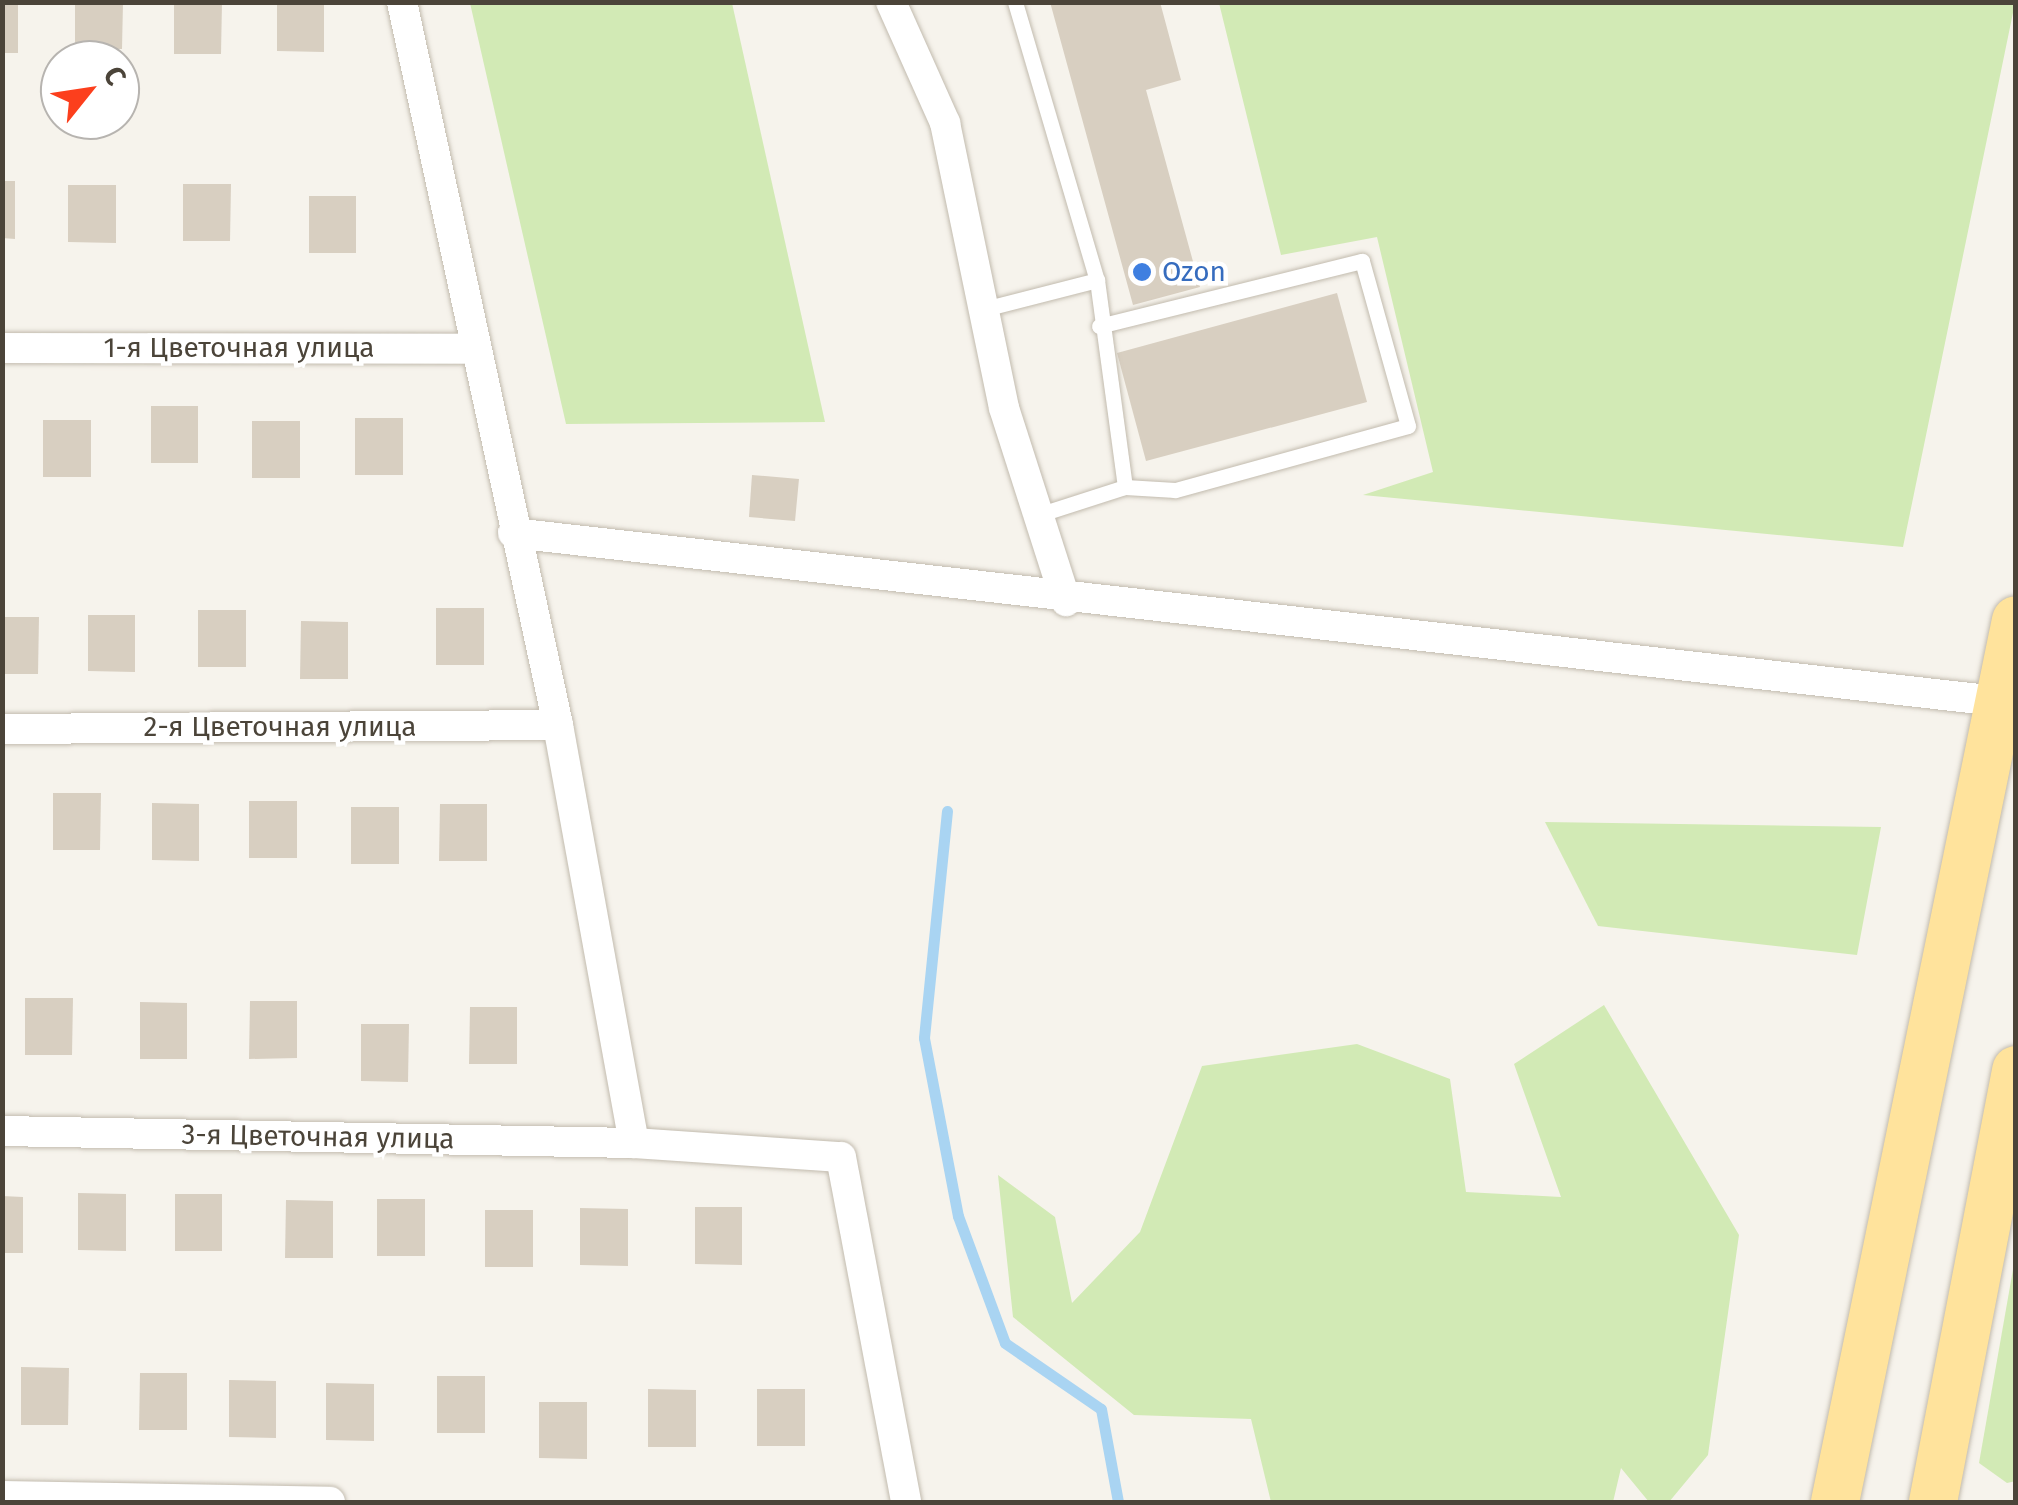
<!DOCTYPE html>
<html>
<head>
<meta charset="utf-8">
<style>
	body { margin:0 }
	#map { position:relative; width:2018px; height:1505px; overflow:hidden; background:#f6f3ec; font-family:"Fira Sans",sans-serif }
	div>[style] { position:absolute }
	[style*='--x'] { left:calc(var(--x)*1px); top:calc(var(--y)*1px); width:calc(var(--w)*1px); rotate:calc(var(--a)*1deg) }
	.green>* { inset:0; background:#d2eab5 }
	.stream>* { height:11px; margin:-5.5px; padding:0 5.5px; transform-origin:5.5px; border-radius:5.5px; background:#a9d4f2 }
	.building>* { inset:0; background:#d8cfc1 }
	.roads { filter:drop-shadow(0 0 2px #c2bbae) drop-shadow(0 0 2px #c2bbae) }
	.lane>* { height:15px; margin:-7.5px; padding:0 7.5px; transform-origin:7.5px; border-radius:7.5px; background:#fff }
	.street>* { height:30px; margin:-15px; padding:0 15px; transform-origin:15px; border-radius:15px; background:#fff }
	.primary>* { height:48px; margin:-24px; padding:0 24px; transform-origin:24px; border-radius:24px; background:#ffe39c }
	.dots>* { width:28px; height:28px; translate:-50% -50%; box-sizing:border-box; border:5px solid #fff; border-radius:50% }
	span { translate:-50% -50%; white-space:nowrap; text-align:center; line-height:1.15; -webkit-text-stroke:9px #fff; paint-order:stroke }
	.shop-label { font-size:28px; color:#366cbe }
	.left { translate:0 -50%; text-align:left }
	.street-label { font-size:28px; color:#4b4439 }
	.frame { position:absolute; inset:0; border:5px solid #4b4439; pointer-events:none }
	.north { position:absolute; left:40px; top:40px; width:100px; height:100px; box-sizing:border-box; background:#fff; border:2px solid #b7b4b0; border-radius:50%; rotate:60deg; font-size:28px; font-weight:700; line-height:40px; text-align:center; color:#4b4439 }
	.north::after { content:''; display:block; margin:auto; width:35px; height:45px; background:#fc3f1d; clip-path:polygon(50% 0,100% 100%,50% 72%,0 100%) }
</style>
</head>
<body>
<div id="map">
	<div class="green">
		<div style="clip-path:polygon(470px 3px,732px 3px,825px 422px,566px 424px)"></div>
		<div style="clip-path:polygon(1219px 3px,2015px 3px,1903px 547px,1363px 495px,1433px 472px,1377px 237px,1281px 255px)"></div>
		<div style="clip-path:polygon(1545px 822px,1881px 827px,1857px 955px,1598px 926px)"></div>
		<div style="clip-path:polygon(1604px 1005px,1739px 1235px,1708px 1455px,1669px 1502px,1649px 1502px,1621px 1468px,1613px 1502px,1271px 1502px,1251px 1419px,1134px 1415px,1013px 1317px,998px 1175px,1055px 1217px,1072px 1303px,1140px 1232px,1202px 1066px,1357px 1044px,1450px 1079px,1466px 1192px,1561px 1197px,1514px 1064px)"></div>
		<div style="clip-path:polygon(2015px 1258px,2016px 1481px,2007px 1483px,1979px 1463px)"></div>
	</div>
	<div class="stream">
		<div style="--x:947;--y:811;--w:228;--a:95.8"></div>
		<div style="--x:924;--y:1038;--w:181;--a:79.2"></div>
		<div style="--x:958;--y:1216;--w:135;--a:69.7"></div>
		<div style="--x:1005;--y:1343;--w:116;--a:34.5"></div>
		<div style="--x:1101;--y:1409;--w:95;--a:79.6"></div>
	</div>
	<div class="building">
		<div style="clip-path:polygon(2px 2px,18px 2px,18px 53px,2px 53px)"></div>
		<div style="clip-path:polygon(75px 2px,123px 2px,122px 49px,75px 49px)"></div>
		<div style="clip-path:polygon(174px 2px,222px 2px,221px 54px,174px 54px)"></div>
		<div style="clip-path:polygon(277px 2px,324px 2px,324px 52px,277px 51px)"></div>
		<div style="clip-path:polygon(1050px 2px,1160px 2px,1181px 80px,1146px 90px,1200px 287px,1133px 305px)"></div>
		<div style="clip-path:polygon(2px 181px,15px 181px,15px 239px,2px 238px)"></div>
		<div style="clip-path:polygon(183px 184px,231px 184px,230px 241px,183px 241px)"></div>
		<div style="clip-path:polygon(68px 185px,116px 185px,116px 243px,68px 242px)"></div>
		<div style="clip-path:polygon(309px 196px,356px 196px,356px 253px,309px 253px)"></div>
		<div style="clip-path:polygon(1337px 293px,1367px 402px,1146px 461px,1117px 353px)"></div>
		<div style="clip-path:polygon(151px 406px,198px 406px,198px 463px,151px 463px)"></div>
		<div style="clip-path:polygon(355px 418px,403px 418px,403px 475px,355px 475px)"></div>
		<div style="clip-path:polygon(43px 420px,91px 420px,91px 477px,43px 477px)"></div>
		<div style="clip-path:polygon(252px 421px,300px 421px,300px 478px,252px 478px)"></div>
		<div style="clip-path:polygon(752px 475px,799px 479px,795px 521px,749px 517px)"></div>
		<div style="clip-path:polygon(436px 608px,484px 608px,484px 665px,436px 665px)"></div>
		<div style="clip-path:polygon(198px 610px,246px 610px,246px 667px,198px 667px)"></div>
		<div style="clip-path:polygon(88px 615px,135px 615px,135px 672px,88px 671px)"></div>
		<div style="clip-path:polygon(2px 617px,39px 617px,38px 674px,2px 674px)"></div>
		<div style="clip-path:polygon(301px 621px,348px 622px,348px 679px,300px 679px)"></div>
		<div style="clip-path:polygon(53px 793px,101px 793px,100px 850px,53px 850px)"></div>
		<div style="clip-path:polygon(249px 801px,297px 801px,297px 858px,249px 858px)"></div>
		<div style="clip-path:polygon(152px 803px,199px 804px,199px 861px,152px 860px)"></div>
		<div style="clip-path:polygon(440px 804px,487px 804px,487px 861px,439px 861px)"></div>
		<div style="clip-path:polygon(351px 807px,399px 807px,399px 864px,351px 864px)"></div>
		<div style="clip-path:polygon(25px 998px,73px 998px,72px 1055px,25px 1055px)"></div>
		<div style="clip-path:polygon(250px 1001px,297px 1001px,297px 1058px,249px 1059px)"></div>
		<div style="clip-path:polygon(140px 1002px,187px 1003px,187px 1059px,140px 1059px)"></div>
		<div style="clip-path:polygon(470px 1007px,517px 1007px,517px 1064px,469px 1064px)"></div>
		<div style="clip-path:polygon(361px 1024px,409px 1024px,408px 1082px,361px 1081px)"></div>
		<div style="clip-path:polygon(78px 1193px,126px 1194px,126px 1251px,78px 1250px)"></div>
		<div style="clip-path:polygon(175px 1194px,222px 1194px,222px 1251px,175px 1251px)"></div>
		<div style="clip-path:polygon(2px 1196px,23px 1197px,23px 1253px,2px 1253px)"></div>
		<div style="clip-path:polygon(377px 1199px,425px 1199px,425px 1256px,377px 1256px)"></div>
		<div style="clip-path:polygon(286px 1200px,333px 1201px,333px 1258px,285px 1258px)"></div>
		<div style="clip-path:polygon(695px 1207px,742px 1207px,742px 1265px,695px 1264px)"></div>
		<div style="clip-path:polygon(580px 1208px,628px 1209px,628px 1266px,580px 1265px)"></div>
		<div style="clip-path:polygon(485px 1210px,533px 1210px,533px 1267px,485px 1267px)"></div>
		<div style="clip-path:polygon(21px 1367px,69px 1368px,68px 1425px,21px 1425px)"></div>
		<div style="clip-path:polygon(140px 1373px,187px 1373px,187px 1430px,139px 1430px)"></div>
		<div style="clip-path:polygon(437px 1376px,485px 1376px,485px 1433px,437px 1433px)"></div>
		<div style="clip-path:polygon(229px 1380px,276px 1381px,276px 1438px,229px 1437px)"></div>
		<div style="clip-path:polygon(326px 1383px,374px 1384px,374px 1441px,326px 1440px)"></div>
		<div style="clip-path:polygon(648px 1389px,696px 1390px,696px 1447px,648px 1447px)"></div>
		<div style="clip-path:polygon(757px 1389px,805px 1389px,805px 1446px,757px 1446px)"></div>
		<div style="clip-path:polygon(539px 1402px,587px 1402px,587px 1459px,539px 1458px)"></div>
	</div>
	<div class="roads">
		<div class="lane">
			<div style="--x:1015;--y:2;--w:290;--a:73.6"></div>
			<div style="--x:1097;--y:280;--w:209;--a:82.3"></div>
			<div style="--x:1125;--y:487;--w:91;--a:162.2"></div>
			<div style="--x:984;--y:309;--w:117;--a:-14.4"></div>
			<div style="--x:1099;--y:326;--w:271;--a:-13.9"></div>
			<div style="--x:1362;--y:261;--w:171;--a:74.4"></div>
			<div style="--x:1408;--y:426;--w:242;--a:164.6"></div>
			<div style="--x:1175;--y:490;--w:50;--a:-176.6"></div>
		</div>
		<div class="street">
			<div style="--x:402;--y:2;--w:740;--a:77.82"></div>
			<div style="--x:558;--y:725;--w:425;--a:79.7"></div>
			<div style="--x:891;--y:2;--w:133;--a:65.9"></div>
			<div style="--x:945;--y:123;--w:291;--a:78.3"></div>
			<div style="--x:1004;--y:408;--w:203;--a:72.2"></div>
			<div style="--x:2;--y:348;--w:473;--a:0.1"></div>
			<div style="--x:513;--y:533;--w:1492;--a:6.46"></div>
			<div style="--x:2;--y:729;--w:556;--a:-0.41"></div>
			<div style="--x:2;--y:1131;--w:632;--a:1.09"></div>
			<div style="--x:634;--y:1143;--w:207;--a:3.9"></div>
			<div style="--x:841;--y:1157;--w:351;--a:79.3"></div>
			<div style="--x:2;--y:1496;--w:328;--a:1"></div>
		</div>
		<div class="primary">
			<div style="--x:1835;--y:1502;--w:900;--a:-78.4"></div>
			<div style="--x:1933;--y:1502;--w:440;--a:-79.1"></div>
		</div>
	</div>
	<div class="dots">
		<div style="left:1142px;top:272px;background:#3f7fe0"></div>
	</div>
	<div class="shop-label">
		<span class="left" style="left:1162px;top:272px">Ozon</span>
	</div>
	<div class="street-label">
		<span style="left:239px;top:348px">1-я Цветочная улица</span>
		<span style="left:280px;top:727px">2-я Цветочная улица</span>
		<span style="left:318px;top:1137px;rotate:1deg">3-я Цветочная улица</span>
	</div>
	<div class="frame"></div>
	<div class="north">С</div>
</div>
</body>
</html>
